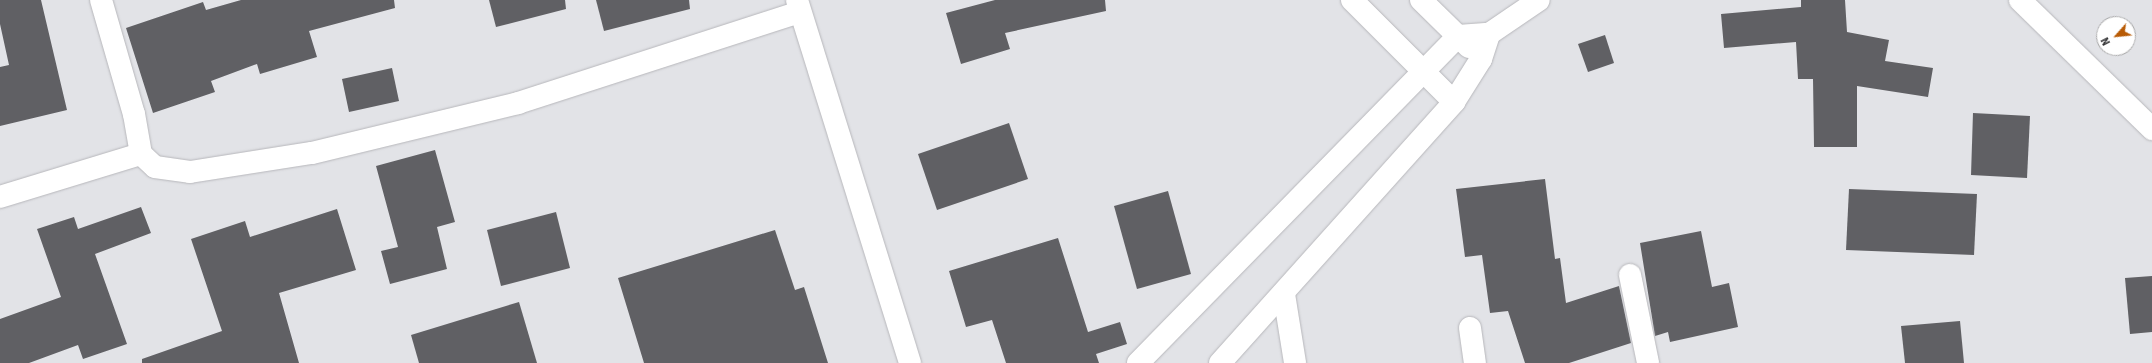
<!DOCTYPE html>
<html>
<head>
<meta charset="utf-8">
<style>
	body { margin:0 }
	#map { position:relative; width:2152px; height:363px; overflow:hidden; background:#e2e3e7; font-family:"Source Sans 3",sans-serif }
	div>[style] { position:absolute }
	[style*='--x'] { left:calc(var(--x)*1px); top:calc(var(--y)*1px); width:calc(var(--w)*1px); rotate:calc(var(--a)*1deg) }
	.building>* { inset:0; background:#606064 }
	.roads { filter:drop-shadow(0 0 1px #b7b7bb) drop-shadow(0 0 1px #b7b7bb) }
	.minor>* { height:22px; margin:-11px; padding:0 11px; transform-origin:11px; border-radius:11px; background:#fff }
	span { translate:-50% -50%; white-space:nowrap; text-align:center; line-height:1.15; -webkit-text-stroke:4px #fff; paint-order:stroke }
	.north { position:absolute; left:2096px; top:16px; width:40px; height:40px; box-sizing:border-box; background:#fff; border:1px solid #aaaaab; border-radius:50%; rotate:243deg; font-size:11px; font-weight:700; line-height:16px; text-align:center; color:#2b2b2d }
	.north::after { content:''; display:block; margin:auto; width:14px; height:18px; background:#b85b05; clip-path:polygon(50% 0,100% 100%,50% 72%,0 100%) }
</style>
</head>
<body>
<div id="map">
	<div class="building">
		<div style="clip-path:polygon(0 0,41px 0,67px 110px,0 126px,0 67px,9px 65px,0 24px)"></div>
		<div style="clip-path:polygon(241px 0,394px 0,395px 8px,309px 31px,317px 57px,260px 74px,257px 64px,211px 81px,215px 92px,153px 113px,126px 28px,203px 2px,206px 10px)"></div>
		<div style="clip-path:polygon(489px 0,565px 0,566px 9px,496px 27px)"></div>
		<div style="clip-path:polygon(596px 0,689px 0,690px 9px,604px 31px)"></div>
		<div style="clip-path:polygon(995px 0,1105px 0,1106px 11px,1005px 33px,1010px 49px,961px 64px,946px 13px)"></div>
		<div style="clip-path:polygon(1801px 0,1845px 0,1847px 32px,1889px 40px,1885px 61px,1933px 68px,1928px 97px,1857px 86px,1857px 147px,1814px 147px,1813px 79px,1798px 79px,1796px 42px,1724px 48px,1721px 14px,1801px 7px)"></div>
		<div style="clip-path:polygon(1605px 35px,1614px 63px,1588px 72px,1578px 44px)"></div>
		<div style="clip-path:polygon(392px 68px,399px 101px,349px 112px,342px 79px)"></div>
		<div style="clip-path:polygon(1973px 113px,2030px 116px,2027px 178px,1971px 175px)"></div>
		<div style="clip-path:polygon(1009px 123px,1028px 179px,937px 210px,918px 154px)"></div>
		<div style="clip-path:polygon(435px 150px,455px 222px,437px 227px,447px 269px,390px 284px,381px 251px,398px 247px,376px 166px)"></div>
		<div style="clip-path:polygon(1545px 179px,1555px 259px,1560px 258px,1566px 303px,1619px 286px,1631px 343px,1569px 363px,1525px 363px,1508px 311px,1490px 313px,1482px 255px,1465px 257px,1456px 189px)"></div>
		<div style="clip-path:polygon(1849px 189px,1977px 194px,1974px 255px,1846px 250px)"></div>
		<div style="clip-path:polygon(1168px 191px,1191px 274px,1137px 289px,1114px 206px)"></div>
		<div style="clip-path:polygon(141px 207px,151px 233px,95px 254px,127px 344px,83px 359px,78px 345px,29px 363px,0 363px,0 319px,61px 297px,37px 229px,74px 217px,78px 229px)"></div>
		<div style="clip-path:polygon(337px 209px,356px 270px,279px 293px,299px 363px,142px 363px,142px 359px,222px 331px,191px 239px,245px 221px,250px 237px)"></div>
		<div style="clip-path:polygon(556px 212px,570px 268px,501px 286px,487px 230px)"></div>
		<div style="clip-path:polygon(775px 230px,795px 290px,804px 287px,828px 363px,644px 363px,618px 278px)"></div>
		<div style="clip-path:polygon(1701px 231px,1712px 287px,1729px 283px,1738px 327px,1670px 342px,1668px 332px,1655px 336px,1640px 243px)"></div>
		<div style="clip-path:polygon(1058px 238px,1088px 332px,1120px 322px,1127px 344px,1096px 354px,1099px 363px,1006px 363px,992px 320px,966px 327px,949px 271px)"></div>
		<div style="clip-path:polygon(2152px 276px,2152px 332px,2130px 334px,2125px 278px)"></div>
		<div style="clip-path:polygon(519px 302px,537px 363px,419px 363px,411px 335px)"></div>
		<div style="clip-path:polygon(1960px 321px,1964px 363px,1905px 363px,1901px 326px)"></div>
	</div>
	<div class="roads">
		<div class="minor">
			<div style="--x:101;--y:0;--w:119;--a:73.9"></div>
			<div style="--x:134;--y:114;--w:41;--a:80.1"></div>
			<div style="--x:141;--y:154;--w:19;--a:43"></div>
			<div style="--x:155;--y:167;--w:35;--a:8"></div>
			<div style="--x:190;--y:172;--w:123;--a:-8.9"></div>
			<div style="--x:312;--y:153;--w:212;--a:-13.6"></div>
			<div style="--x:518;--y:103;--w:296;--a:-17.9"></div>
			<div style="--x:797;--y:0;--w:380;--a:72.7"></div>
			<div style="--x:1352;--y:0;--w:144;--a:45"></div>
			<div style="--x:1421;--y:0;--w:67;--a:44.4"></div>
			<div style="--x:2020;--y:0;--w:185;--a:44.3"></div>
			<div style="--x:0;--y:197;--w:147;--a:-17"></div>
			<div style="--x:1630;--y:275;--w:90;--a:78.4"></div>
			<div style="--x:1284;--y:294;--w:70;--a:80.9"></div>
			<div style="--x:1470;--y:328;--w:35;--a:82"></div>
			<div style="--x:1138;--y:363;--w:458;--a:-45.6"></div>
			<div style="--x:1458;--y:36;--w:31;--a:-4"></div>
			<div style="--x:1489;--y:34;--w:60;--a:-34.2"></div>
			<div style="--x:1220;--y:363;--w:351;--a:-48.1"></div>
			<div style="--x:1454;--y:102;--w:51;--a:-57.9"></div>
			<div style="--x:1481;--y:59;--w:26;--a:-72"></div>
		</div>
	</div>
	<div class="north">N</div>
</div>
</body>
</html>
